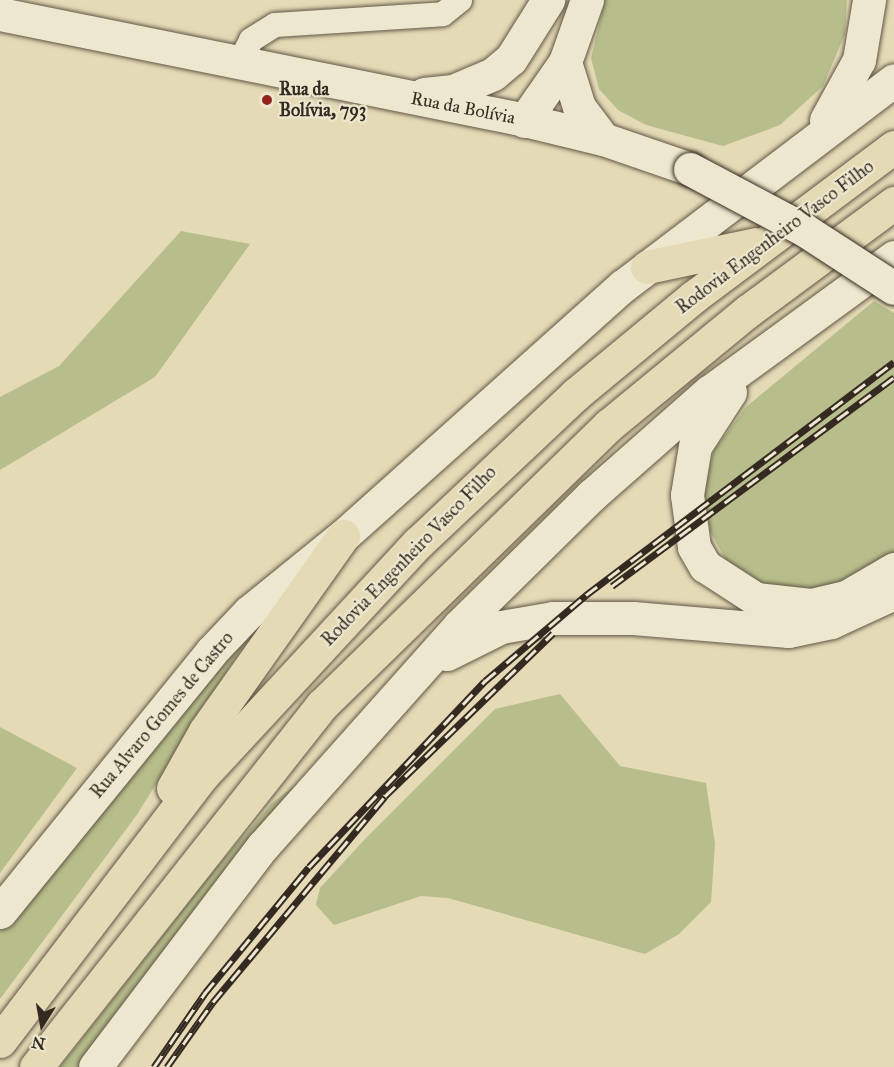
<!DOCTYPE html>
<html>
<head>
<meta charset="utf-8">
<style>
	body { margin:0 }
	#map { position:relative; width:894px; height:1067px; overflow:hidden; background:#e4dab5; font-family:"IM FELL Great Primer",serif }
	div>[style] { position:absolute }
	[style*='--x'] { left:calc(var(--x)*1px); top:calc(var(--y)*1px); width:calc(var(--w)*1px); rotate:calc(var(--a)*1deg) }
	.green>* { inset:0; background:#b7be8b }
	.roads { filter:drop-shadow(0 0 2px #615646) drop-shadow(0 0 2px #615646) }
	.street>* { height:24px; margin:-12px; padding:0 12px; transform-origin:12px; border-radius:12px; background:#ede7cf }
	.secondary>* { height:33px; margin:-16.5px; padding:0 16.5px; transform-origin:16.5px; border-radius:16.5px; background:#ede7cf }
	.highway>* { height:33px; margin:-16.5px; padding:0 16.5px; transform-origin:16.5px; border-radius:16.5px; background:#e4dab5 }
	.rail>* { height:7px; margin-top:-3.5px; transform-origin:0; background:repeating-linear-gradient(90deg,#ede7cf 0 14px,#352a21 0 28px); box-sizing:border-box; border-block:2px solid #352a21 }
	.bridges { filter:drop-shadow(0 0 2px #352a21) drop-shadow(0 0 2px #352a21) }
	.secondary-bridge>* { height:33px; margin:-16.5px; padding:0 16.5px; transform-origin:16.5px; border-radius:16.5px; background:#ede7cf }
	.dots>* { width:16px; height:16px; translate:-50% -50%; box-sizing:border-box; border:3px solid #ede7cf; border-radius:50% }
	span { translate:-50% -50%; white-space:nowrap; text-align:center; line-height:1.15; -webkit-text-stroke:4.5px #ede7cf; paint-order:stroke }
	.poi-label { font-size:18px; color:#352a21; font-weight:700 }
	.left { translate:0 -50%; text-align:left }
	.street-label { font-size:18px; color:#352a21 }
	.north { position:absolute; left:12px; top:995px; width:60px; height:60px; -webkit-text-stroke:4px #ede7cf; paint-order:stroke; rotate:191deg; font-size:16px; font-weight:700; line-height:24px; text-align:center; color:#352a21 }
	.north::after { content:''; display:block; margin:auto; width:21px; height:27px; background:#352a21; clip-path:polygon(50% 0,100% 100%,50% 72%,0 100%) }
</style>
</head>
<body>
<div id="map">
	<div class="green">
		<div style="clip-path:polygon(605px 0,847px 0,845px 34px,823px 86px,780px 125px,723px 146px,646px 125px,618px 110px,599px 89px,591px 58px)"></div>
		<div style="clip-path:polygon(181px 231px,250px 244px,155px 377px,0 470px,0 397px,59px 366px)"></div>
		<div style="clip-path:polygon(874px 301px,894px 313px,894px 552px,861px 576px,822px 590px,763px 585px,729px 566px,710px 531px,704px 487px,714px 450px,746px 407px)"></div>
		<div style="clip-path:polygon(256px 625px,136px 816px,0 999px,0 931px)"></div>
		<div style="clip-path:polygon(560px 694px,620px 766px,706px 783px,715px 844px,711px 902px,679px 934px,645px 954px,448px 898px,421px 896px,334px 925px,316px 905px,320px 888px,366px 838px,495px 709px)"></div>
		<div style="clip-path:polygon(0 727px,77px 768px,0 873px)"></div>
		<div style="clip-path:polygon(307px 776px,80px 1067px,60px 1067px,214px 870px,272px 803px)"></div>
	</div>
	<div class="roads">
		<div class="street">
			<div style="--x:239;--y:63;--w:26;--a:-62"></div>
			<div style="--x:251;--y:40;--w:28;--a:-32"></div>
			<div style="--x:275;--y:25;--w:168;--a:-3.7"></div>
			<div style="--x:443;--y:14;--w:22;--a:-39"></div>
		</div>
		<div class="secondary">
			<div style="--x:0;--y:14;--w:526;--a:11.4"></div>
			<div style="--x:516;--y:118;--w:89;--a:13.6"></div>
			<div style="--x:603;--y:139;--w:92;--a:19"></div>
			<div style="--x:565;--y:62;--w:47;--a:72.7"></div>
			<div style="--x:579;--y:107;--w:40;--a:53"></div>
			<div style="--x:424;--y:94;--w:29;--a:-6"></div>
			<div style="--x:453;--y:91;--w:43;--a:-23"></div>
			<div style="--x:493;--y:74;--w:23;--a:-40"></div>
			<div style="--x:511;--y:59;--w:70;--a:-57.9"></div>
			<div style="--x:826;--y:120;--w:68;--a:-61.2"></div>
			<div style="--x:859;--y:60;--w:61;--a:-80.5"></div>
			<div style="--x:524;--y:121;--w:72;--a:-55.2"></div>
			<div style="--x:565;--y:62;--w:66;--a:-70.5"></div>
			<div style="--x:730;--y:392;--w:64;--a:122.9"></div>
			<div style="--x:695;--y:446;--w:50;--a:99.3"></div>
			<div style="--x:687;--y:495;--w:52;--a:82.3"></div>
			<div style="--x:694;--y:547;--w:22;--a:60"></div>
			<div style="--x:705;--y:566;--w:61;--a:32.9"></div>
			<div style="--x:756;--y:599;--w:55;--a:6.2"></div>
			<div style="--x:811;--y:605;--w:36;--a:-13"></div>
			<div style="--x:846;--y:597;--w:56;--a:-30.3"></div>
			<div style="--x:447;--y:654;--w:60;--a:-26.6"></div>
			<div style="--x:501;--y:627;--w:53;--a:-9.8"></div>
			<div style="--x:553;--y:618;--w:80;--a:0"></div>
			<div style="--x:633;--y:618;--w:156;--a:4.8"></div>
			<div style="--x:788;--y:631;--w:44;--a:-11.8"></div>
			<div style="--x:831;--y:622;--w:69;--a:-24.7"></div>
			<div style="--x:0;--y:912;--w:335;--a:-50.9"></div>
			<div style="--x:211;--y:652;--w:55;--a:-46.5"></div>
			<div style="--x:249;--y:612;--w:121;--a:-39"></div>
			<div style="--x:343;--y:536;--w:375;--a:-41.8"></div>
			<div style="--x:623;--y:286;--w:340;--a:-37.2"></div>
			<div style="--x:95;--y:1067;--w:278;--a:-52.8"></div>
			<div style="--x:263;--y:846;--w:296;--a:-48.3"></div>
			<div style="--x:460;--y:625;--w:185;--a:-44.6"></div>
			<div style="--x:592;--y:495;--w:156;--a:-41.4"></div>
			<div style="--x:709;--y:392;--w:229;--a:-36.1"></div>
		</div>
		<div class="highway">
			<div style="--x:647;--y:267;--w:111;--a:-11.9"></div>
			<div style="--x:173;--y:788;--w:65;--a:-60.7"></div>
			<div style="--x:205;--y:731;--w:239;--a:-54.7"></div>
			<div style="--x:0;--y:1041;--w:332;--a:-52.7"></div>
			<div style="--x:201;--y:777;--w:319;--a:-47.2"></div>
			<div style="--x:418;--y:543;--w:217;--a:-43.3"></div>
			<div style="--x:576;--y:394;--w:151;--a:-39.6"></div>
			<div style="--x:692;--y:298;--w:252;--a:-36.8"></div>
			<div style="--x:36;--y:1067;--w:461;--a:-51.7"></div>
			<div style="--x:322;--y:705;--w:401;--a:-44.3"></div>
			<div style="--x:609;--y:425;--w:180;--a:-39.4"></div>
			<div style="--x:748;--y:311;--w:182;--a:-36.5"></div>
		</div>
	</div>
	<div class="rail">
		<div style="--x:612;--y:586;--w:351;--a:-36.5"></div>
		<div style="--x:154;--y:1067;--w:90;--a:-55.4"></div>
		<div style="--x:205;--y:993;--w:163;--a:-50.5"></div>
		<div style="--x:309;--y:867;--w:256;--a:-46.6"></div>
		<div style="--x:485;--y:681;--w:133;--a:-40.4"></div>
		<div style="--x:586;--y:595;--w:386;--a:-37.1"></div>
		<div style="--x:167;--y:1067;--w:80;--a:-54.7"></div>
		<div style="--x:213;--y:1002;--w:268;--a:-50.1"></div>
		<div style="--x:385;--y:796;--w:234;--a:-44.1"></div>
	</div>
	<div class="bridges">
		<div class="secondary-bridge">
			<div style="--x:690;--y:169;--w:128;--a:28"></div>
			<div style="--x:803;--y:229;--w:108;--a:33"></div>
		</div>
	</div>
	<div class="dots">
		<div style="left:267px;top:100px;background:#8f2418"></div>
	</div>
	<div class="poi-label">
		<span class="left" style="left:279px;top:100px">Rua da<br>Bolívia, 793</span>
	</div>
	<div class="street-label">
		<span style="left:463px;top:108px;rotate:11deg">Rua da Bolívia</span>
		<span style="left:775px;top:237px;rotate:-37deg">Rodovia Engenheiro Vasco Filho</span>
		<span style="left:409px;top:556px;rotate:-46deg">Rodovia Engenheiro Vasco Filho</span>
		<span style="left:162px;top:715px;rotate:-50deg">Rua Alvaro Gomes de Castro</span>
	</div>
	<div class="north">N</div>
</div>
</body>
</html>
